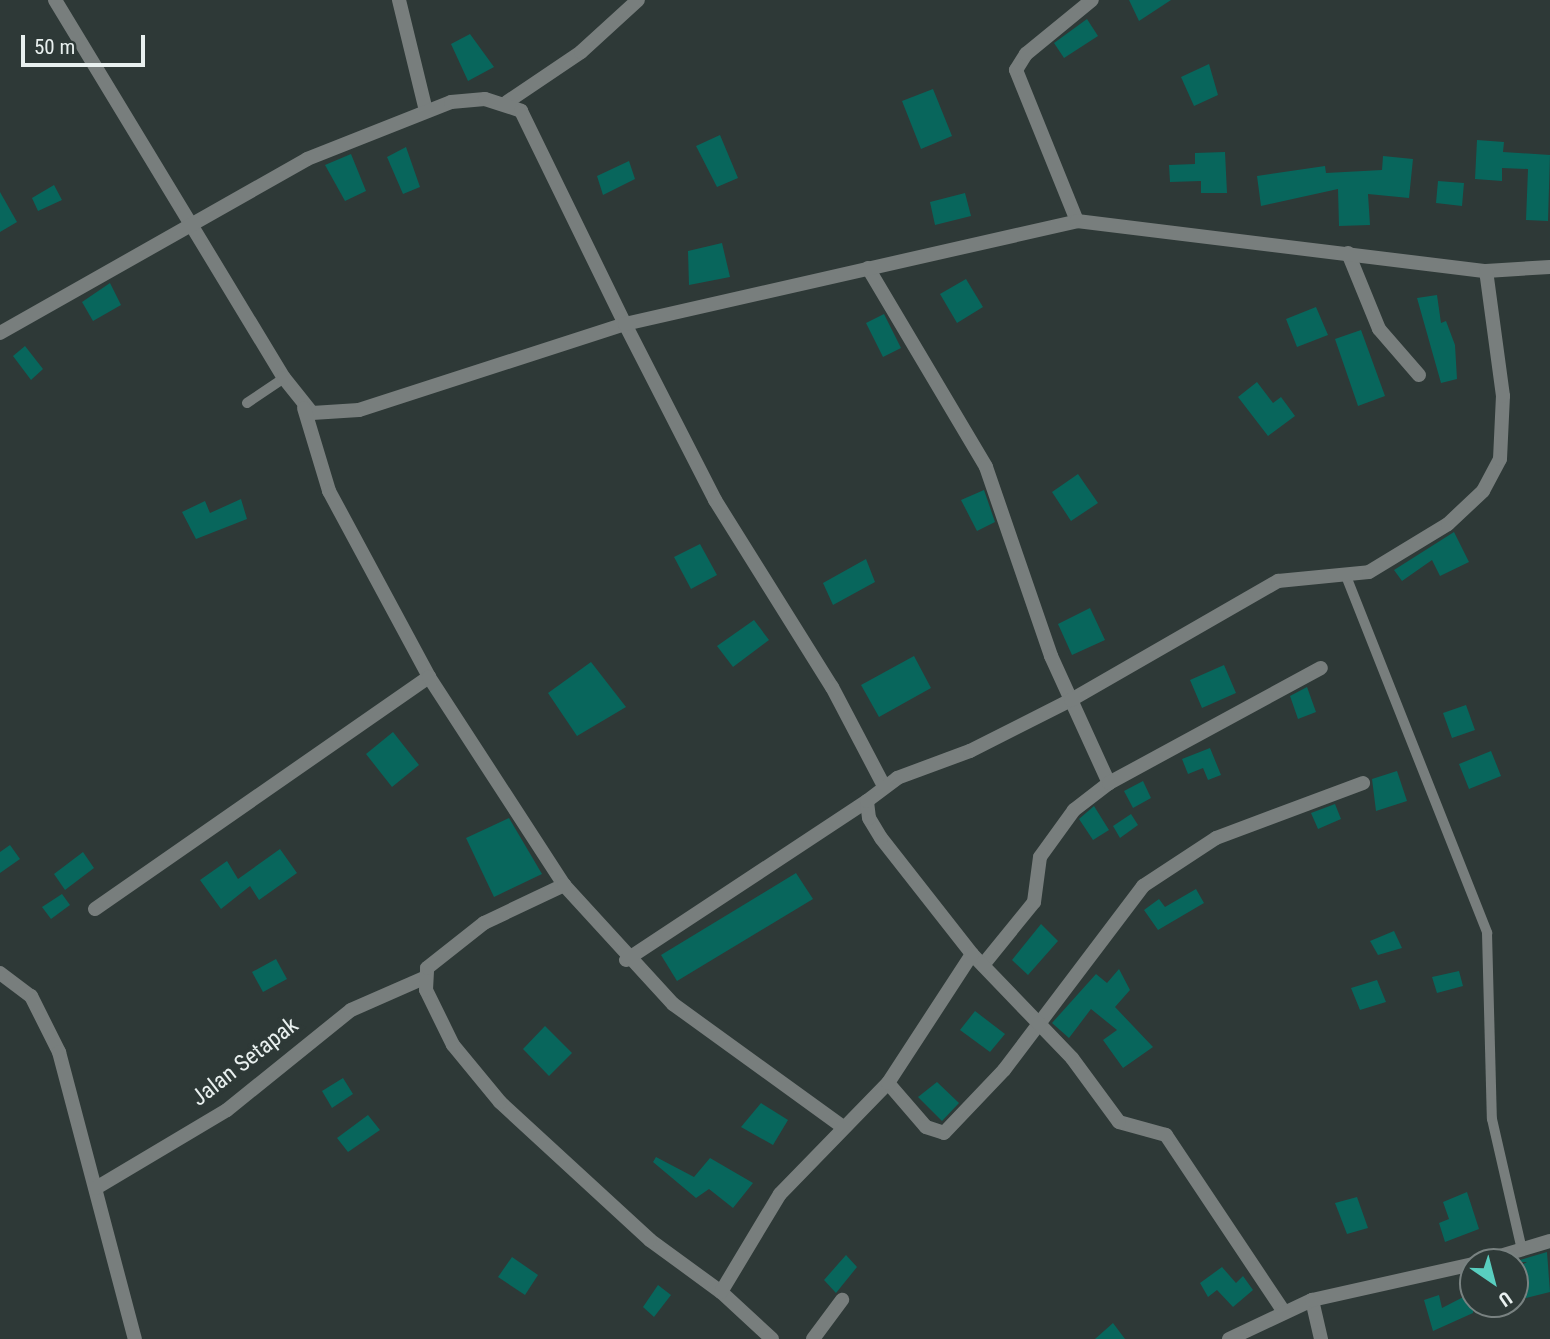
<!DOCTYPE html>
<html>
<head>
<meta charset="utf-8">
<style>
	body { margin:0 }
	#map { position:relative; width:1550px; height:1339px; overflow:hidden; background:#2e3937; font-family:"Roboto Condensed",sans-serif }
	div>[style] { position:absolute }
	[style*='--x'] { left:calc(var(--x)*1px); top:calc(var(--y)*1px); width:calc(var(--w)*1px); rotate:calc(var(--a)*1deg) }
	.building>* { inset:0; background:#08665c }
	.lane>* { height:10px; margin:-5px; padding:0 5px; transform-origin:5px; border-radius:5px; background:#787e7d }
	.street>* { height:14px; margin:-7px; padding:0 7px; transform-origin:7px; border-radius:7px; background:#787e7d }
	span { translate:-50% -50%; white-space:nowrap; text-align:center; line-height:1.15; -webkit-text-stroke:7px #2e3937; paint-order:stroke }
	.street-label { font-size:23px; color:#e9f0ef }
	.north { position:absolute; left:1459px; top:1248px; width:70px; height:70px; box-sizing:border-box; background:#2e3937; border:2px solid #798281; border-radius:50%; rotate:145deg; font-size:19px; font-weight:700; line-height:28px; text-align:center; color:#e9f0ef }
	.north::after { content:''; display:block; margin:auto; width:24px; height:32px; background:#59cebf; clip-path:polygon(50% 0,100% 100%,50% 72%,0 100%) }
	.scale { position:absolute; left:21px; top:35px; width:124px; height:32px; box-sizing:border-box; border:4px solid #e9f0ef; border-top:0; padding-left:9px; font-size:21px; line-height:24px; white-space:nowrap; color:#e9f0ef; -webkit-text-stroke:5px #2e3937; paint-order:stroke }
</style>
</head>
<body>
<div id="map">
	<div class="building">
		<div style="clip-path:polygon(1129px 0,1171px 0,1139px 21px)"></div>
		<div style="clip-path:polygon(1087px 19px,1098px 36px,1064px 58px,1054px 43px)"></div>
		<div style="clip-path:polygon(470px 34px,494px 67px,468px 81px,451px 44px)"></div>
		<div style="clip-path:polygon(1209px 64px,1218px 95px,1194px 106px,1181px 77px)"></div>
		<div style="clip-path:polygon(933px 89px,952px 136px,921px 149px,902px 101px)"></div>
		<div style="clip-path:polygon(720px 135px,738px 178px,717px 187px,696px 146px)"></div>
		<div style="clip-path:polygon(1477px 140px,1504px 142px,1503px 152px,1550px 155px,1548px 221px,1526px 220px,1528px 169px,1502px 168px,1502px 181px,1475px 179px)"></div>
		<div style="clip-path:polygon(406px 147px,420px 187px,403px 194px,387px 157px)"></div>
		<div style="clip-path:polygon(1225px 152px,1227px 193px,1201px 193px,1201px 181px,1170px 182px,1169px 165px,1195px 164px,1195px 153px)"></div>
		<div style="clip-path:polygon(351px 154px,366px 191px,345px 201px,325px 165px)"></div>
		<div style="clip-path:polygon(1383px 156px,1413px 159px,1409px 198px,1368px 194px,1370px 225px,1339px 226px,1338px 189px,1261px 206px,1257px 176px,1325px 166px,1326px 173px,1382px 170px)"></div>
		<div style="clip-path:polygon(629px 161px,635px 179px,603px 195px,597px 176px)"></div>
		<div style="clip-path:polygon(1438px 181px,1464px 183px,1462px 206px,1436px 203px)"></div>
		<div style="clip-path:polygon(54px 185px,62px 200px,38px 211px,32px 198px)"></div>
		<div style="clip-path:polygon(0 192px,17px 222px,0 232px)"></div>
		<div style="clip-path:polygon(965px 193px,971px 216px,935px 225px,930px 202px)"></div>
		<div style="clip-path:polygon(722px 243px,730px 277px,689px 285px,688px 251px)"></div>
		<div style="clip-path:polygon(966px 279px,983px 307px,957px 323px,940px 294px)"></div>
		<div style="clip-path:polygon(110px 283px,121px 305px,93px 321px,82px 302px)"></div>
		<div style="clip-path:polygon(1437px 295px,1441px 323px,1446px 321px,1455px 345px,1457px 379px,1441px 383px,1417px 298px)"></div>
		<div style="clip-path:polygon(1316px 307px,1328px 335px,1297px 347px,1286px 319px)"></div>
		<div style="clip-path:polygon(884px 314px,901px 348px,883px 357px,866px 323px)"></div>
		<div style="clip-path:polygon(1361px 330px,1385px 396px,1358px 406px,1335px 339px)"></div>
		<div style="clip-path:polygon(25px 346px,43px 369px,31px 380px,13px 356px)"></div>
		<div style="clip-path:polygon(1257px 382px,1273px 403px,1281px 397px,1295px 416px,1268px 436px,1238px 397px)"></div>
		<div style="clip-path:polygon(1078px 474px,1098px 503px,1071px 521px,1052px 492px)"></div>
		<div style="clip-path:polygon(984px 490px,995px 522px,977px 531px,961px 500px)"></div>
		<div style="clip-path:polygon(241px 499px,247px 519px,196px 539px,182px 512px,205px 501px,210px 513px)"></div>
		<div style="clip-path:polygon(1454px 532px,1469px 562px,1440px 576px,1432px 560px,1402px 581px,1394px 570px)"></div>
		<div style="clip-path:polygon(700px 544px,717px 575px,691px 589px,674px 557px)"></div>
		<div style="clip-path:polygon(866px 559px,875px 582px,833px 605px,823px 583px)"></div>
		<div style="clip-path:polygon(1090px 608px,1105px 640px,1072px 655px,1058px 624px)"></div>
		<div style="clip-path:polygon(754px 620px,769px 640px,733px 667px,717px 646px)"></div>
		<div style="clip-path:polygon(914px 656px,931px 688px,879px 717px,861px 685px)"></div>
		<div style="clip-path:polygon(591px 662px,626px 707px,577px 736px,548px 693px)"></div>
		<div style="clip-path:polygon(1224px 665px,1236px 693px,1202px 708px,1190px 680px)"></div>
		<div style="clip-path:polygon(1307px 687px,1316px 712px,1298px 719px,1290px 696px)"></div>
		<div style="clip-path:polygon(1466px 705px,1475px 730px,1452px 738px,1443px 713px)"></div>
		<div style="clip-path:polygon(393px 732px,419px 765px,392px 787px,366px 754px)"></div>
		<div style="clip-path:polygon(1210px 748px,1221px 775px,1208px 780px,1203px 768px,1188px 774px,1182px 759px)"></div>
		<div style="clip-path:polygon(1491px 751px,1501px 776px,1469px 789px,1459px 764px)"></div>
		<div style="clip-path:polygon(1397px 771px,1407px 801px,1376px 811px,1372px 779px)"></div>
		<div style="clip-path:polygon(1143px 781px,1151px 798px,1133px 808px,1124px 791px)"></div>
		<div style="clip-path:polygon(1335px 804px,1341px 819px,1318px 829px,1311px 813px)"></div>
		<div style="clip-path:polygon(1094px 806px,1109px 830px,1093px 840px,1079px 819px)"></div>
		<div style="clip-path:polygon(1131px 814px,1138px 825px,1120px 838px,1113px 826px)"></div>
		<div style="clip-path:polygon(509px 818px,542px 874px,494px 897px,466px 838px)"></div>
		<div style="clip-path:polygon(10px 845px,20px 859px,0 873px,0 852px)"></div>
		<div style="clip-path:polygon(280px 849px,297px 873px,259px 900px,250px 886px,221px 909px,200px 880px,227px 861px,238px 879px)"></div>
		<div style="clip-path:polygon(83px 852px,94px 868px,65px 890px,54px 874px)"></div>
		<div style="clip-path:polygon(796px 873px,813px 899px,677px 981px,661px 955px)"></div>
		<div style="clip-path:polygon(1196px 889px,1204px 903px,1158px 930px,1144px 910px,1159px 899px,1165px 907px)"></div>
		<div style="clip-path:polygon(62px 894px,70px 905px,51px 919px,42px 907px)"></div>
		<div style="clip-path:polygon(1041px 924px,1058px 941px,1028px 975px,1012px 960px)"></div>
		<div style="clip-path:polygon(1394px 931px,1402px 948px,1378px 955px,1370px 941px)"></div>
		<div style="clip-path:polygon(276px 959px,287px 979px,263px 992px,252px 972px)"></div>
		<div style="clip-path:polygon(1119px 969px,1130px 990px,1115px 1007px,1153px 1047px,1123px 1068px,1103px 1040px,1117px 1030px,1091px 1009px,1069px 1038px,1052px 1023px,1096px 974px,1107px 983px)"></div>
		<div style="clip-path:polygon(1459px 971px,1463px 986px,1437px 993px,1432px 977px)"></div>
		<div style="clip-path:polygon(1377px 980px,1386px 1002px,1360px 1010px,1351px 988px)"></div>
		<div style="clip-path:polygon(975px 1011px,1005px 1034px,990px 1052px,960px 1030px)"></div>
		<div style="clip-path:polygon(545px 1026px,572px 1053px,549px 1076px,523px 1049px)"></div>
		<div style="clip-path:polygon(343px 1078px,353px 1094px,332px 1108px,322px 1091px)"></div>
		<div style="clip-path:polygon(937px 1082px,959px 1103px,942px 1121px,918px 1097px)"></div>
		<div style="clip-path:polygon(761px 1103px,788px 1120px,773px 1145px,741px 1127px)"></div>
		<div style="clip-path:polygon(368px 1115px,380px 1130px,348px 1152px,337px 1138px)"></div>
		<div style="clip-path:polygon(656px 1157px,694px 1177px,710px 1158px,753px 1183px,733px 1208px,709px 1189px,696px 1198px,653px 1162px)"></div>
		<div style="clip-path:polygon(1467px 1192px,1479px 1229px,1445px 1242px,1439px 1223px,1449px 1219px,1443px 1202px)"></div>
		<div style="clip-path:polygon(1357px 1197px,1368px 1228px,1347px 1234px,1335px 1203px)"></div>
		<div style="clip-path:polygon(1547px 1252px,1550px 1292px,1522px 1299px,1515px 1269px,1527px 1262px,1513px 1262px)"></div>
		<div style="clip-path:polygon(846px 1255px,857px 1267px,836px 1293px,824px 1280px)"></div>
		<div style="clip-path:polygon(512px 1257px,538px 1275px,525px 1295px,498px 1277px)"></div>
		<div style="clip-path:polygon(1222px 1267px,1236px 1283px,1243px 1276px,1253px 1290px,1233px 1307px,1217px 1290px,1208px 1297px,1200px 1283px)"></div>
		<div style="clip-path:polygon(658px 1285px,671px 1295px,654px 1317px,643px 1307px)"></div>
		<div style="clip-path:polygon(1473px 1292px,1473px 1313px,1433px 1331px,1424px 1300px,1439px 1295px,1442px 1308px)"></div>
		<div style="clip-path:polygon(1113px 1323px,1125px 1339px,1095px 1339px)"></div>
	</div>
	<div class="lane">
		<div style="--x:247;--y:403;--w:45;--a:-34"></div>
		<div style="--x:1346;--y:576;--w:384;--a:68.4"></div>
		<div style="--x:1487;--y:933;--w:186;--a:88.5"></div>
		<div style="--x:1492;--y:1119;--w:134;--a:77.1"></div>
	</div>
	<div class="street">
		<div style="--x:55;--y:0;--w:442;--a:58.8"></div>
		<div style="--x:284;--y:378;--w:45;--a:51.3"></div>
		<div style="--x:312;--y:413;--w:47;--a:-3.7"></div>
		<div style="--x:359;--y:410;--w:280;--a:-17.9"></div>
		<div style="--x:625;--y:324;--w:198;--a:62.9"></div>
		<div style="--x:715;--y:500;--w:221;--a:58"></div>
		<div style="--x:832;--y:687;--w:112;--a:62.3"></div>
		<div style="--x:399;--y:0;--w:114;--a:76.3"></div>
		<div style="--x:507;--y:102;--w:89;--a:-34"></div>
		<div style="--x:581;--y:52;--w:77;--a:-42.4"></div>
		<div style="--x:1077;--y:221;--w:163;--a:-112"></div>
		<div style="--x:1016;--y:70;--w:19;--a:-58"></div>
		<div style="--x:1026;--y:54;--w:85;--a:-39.3"></div>
		<div style="--x:1348;--y:253;--w:82;--a:67.8"></div>
		<div style="--x:1379;--y:329;--w:61;--a:49"></div>
		<div style="--x:868;--y:268;--w:231;--a:59.3"></div>
		<div style="--x:986;--y:467;--w:200;--a:71"></div>
		<div style="--x:1051;--y:656;--w:140;--a:65.5"></div>
		<div style="--x:0;--y:333;--w:353;--a:-29.5"></div>
		<div style="--x:307;--y:159;--w:155;--a:-21.6"></div>
		<div style="--x:451;--y:102;--w:34;--a:-5"></div>
		<div style="--x:485;--y:99;--w:38;--a:18"></div>
		<div style="--x:521;--y:111;--w:237;--a:64"></div>
		<div style="--x:625;--y:324;--w:464;--a:-12.8"></div>
		<div style="--x:1077;--y:221;--w:412;--a:7"></div>
		<div style="--x:1486;--y:271;--w:64;--a:-3.6"></div>
		<div style="--x:304;--y:408;--w:87;--a:73.2"></div>
		<div style="--x:329;--y:491;--w:211;--a:61.7"></div>
		<div style="--x:95;--y:909;--w:407;--a:-34.8"></div>
		<div style="--x:429;--y:677;--w:248;--a:57"></div>
		<div style="--x:626;--y:960;--w:289;--a:-33.4"></div>
		<div style="--x:983;--y:965;--w:81;--a:-51"></div>
		<div style="--x:1034;--y:902;--w:45;--a:-82.4"></div>
		<div style="--x:1040;--y:857;--w:58;--a:-54.1"></div>
		<div style="--x:1074;--y:810;--w:44;--a:-37.6"></div>
		<div style="--x:1109;--y:783;--w:241;--a:-28.5"></div>
		<div style="--x:0;--y:973;--w:39;--a:37"></div>
		<div style="--x:31;--y:996;--w:63;--a:63.4"></div>
		<div style="--x:59;--y:1052;--w:297;--a:75.2"></div>
		<div style="--x:888;--y:1083;--w:58;--a:49.2"></div>
		<div style="--x:926;--y:1127;--w:19;--a:18"></div>
		<div style="--x:944;--y:1133;--w:87;--a:-46.4"></div>
		<div style="--x:1004;--y:1070;--w:231;--a:-52.9"></div>
		<div style="--x:1143;--y:886;--w:87;--a:-33.3"></div>
		<div style="--x:1216;--y:838;--w:157;--a:-20.5"></div>
		<div style="--x:96;--y:1188;--w:152;--a:-30.8"></div>
		<div style="--x:227;--y:1110;--w:159;--a:-38.9"></div>
		<div style="--x:351;--y:1010;--w:80;--a:-23.7"></div>
		<div style="--x:1480;--y:1262;--w:73;--a:-16.7"></div>
		<div style="--x:721;--y:1292;--w:88;--a:-143.8"></div>
		<div style="--x:650;--y:1240;--w:204;--a:-137.4"></div>
		<div style="--x:500;--y:1102;--w:74;--a:-129.5"></div>
		<div style="--x:453;--y:1045;--w:61;--a:-116.1"></div>
		<div style="--x:426;--y:990;--w:22;--a:-87"></div>
		<div style="--x:427;--y:968;--w:73;--a:-38.3"></div>
		<div style="--x:484;--y:923;--w:89;--a:-25.4"></div>
		<div style="--x:564;--y:885;--w:161;--a:47.5"></div>
		<div style="--x:673;--y:1004;--w:206;--a:35.9"></div>
		<div style="--x:1312;--y:1300;--w:40;--a:77"></div>
		<div style="--x:1284;--y:1312;--w:213;--a:-123.7"></div>
		<div style="--x:1166;--y:1135;--w:49;--a:-164.5"></div>
		<div style="--x:1119;--y:1122;--w:79;--a:-126.3"></div>
		<div style="--x:1072;--y:1058;--w:144;--a:-133.9"></div>
		<div style="--x:972;--y:954;--w:147;--a:-128.1"></div>
		<div style="--x:881;--y:838;--w:23;--a:-121"></div>
		<div style="--x:869;--y:818;--w:17;--a:-97"></div>
		<div style="--x:867;--y:801;--w:38;--a:-37"></div>
		<div style="--x:897;--y:778;--w:78;--a:-20.3"></div>
		<div style="--x:970;--y:751;--w:113;--a:-26.8"></div>
		<div style="--x:1071;--y:700;--w:239;--a:-29.9"></div>
		<div style="--x:1278;--y:581;--w:91;--a:-5.6"></div>
		<div style="--x:1369;--y:572;--w:92;--a:-31.3"></div>
		<div style="--x:1448;--y:524;--w:48;--a:-43.3"></div>
		<div style="--x:1483;--y:491;--w:36;--a:-62"></div>
		<div style="--x:1500;--y:459;--w:63;--a:-87.3"></div>
		<div style="--x:1503;--y:396;--w:126;--a:-97.7"></div>
		<div style="--x:772;--y:1339;--w:69;--a:-137.3"></div>
		<div style="--x:721;--y:1292;--w:114;--a:-59"></div>
		<div style="--x:780;--y:1194;--w:155;--a:-45.8"></div>
		<div style="--x:888;--y:1083;--w:154;--a:-56.9"></div>
		<div style="--x:813;--y:1339;--w:49;--a:-53.4"></div>
		<div style="--x:1229;--y:1339;--w:92;--a:-25.2"></div>
		<div style="--x:1312;--y:1300;--w:165;--a:-12.6"></div>
	</div>
	<div class="street-label">
		<span style="left:245px;top:1062px;rotate:-38deg">Jalan Setapak</span>
	</div>
	<div class="north">U</div>
	<div class="scale">50 m</div>
</div>
</body>
</html>
